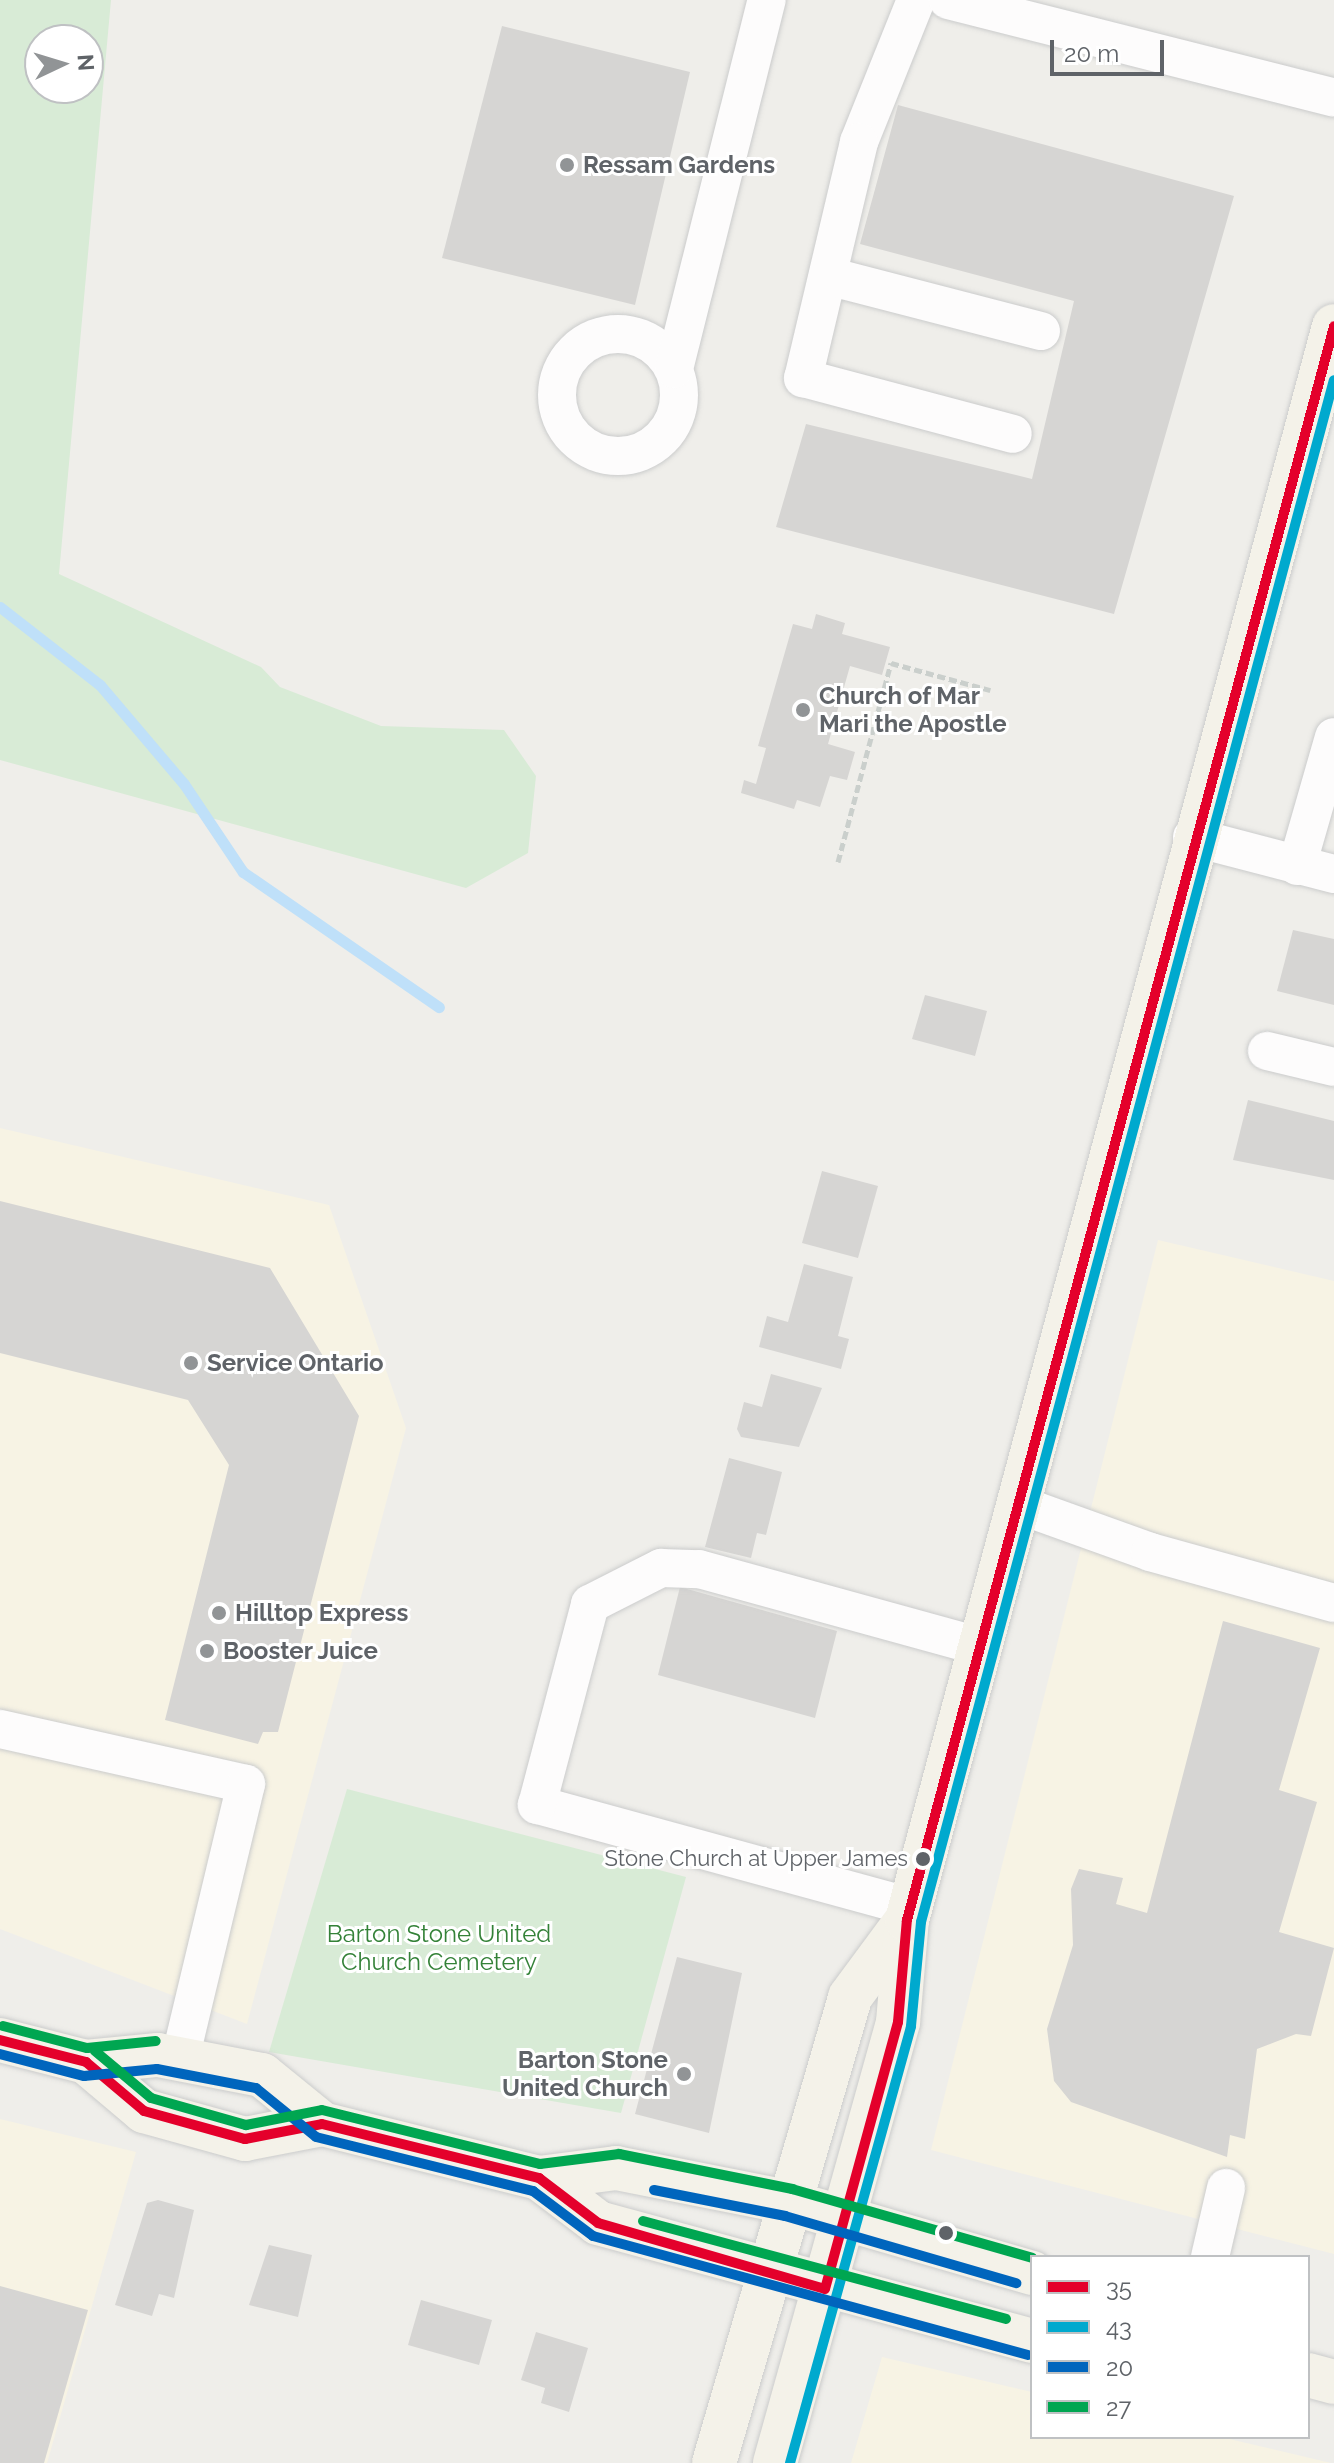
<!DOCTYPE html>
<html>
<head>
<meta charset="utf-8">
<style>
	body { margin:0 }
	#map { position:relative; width:1334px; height:2463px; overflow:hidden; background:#efeeea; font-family:Raleway,sans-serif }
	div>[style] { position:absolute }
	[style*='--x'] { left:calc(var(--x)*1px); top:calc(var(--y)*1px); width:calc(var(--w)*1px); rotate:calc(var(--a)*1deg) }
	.commercial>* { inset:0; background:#f7f3e4 }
	.green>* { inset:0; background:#d8ebd6 }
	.stream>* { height:11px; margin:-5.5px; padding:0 5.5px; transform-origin:5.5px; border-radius:5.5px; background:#bfe0f9 }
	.building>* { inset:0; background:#d6d5d3 }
	.path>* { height:5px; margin-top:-2.5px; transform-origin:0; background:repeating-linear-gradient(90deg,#cacfcc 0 8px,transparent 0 12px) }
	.roads { filter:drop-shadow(0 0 2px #cbcccc) drop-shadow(0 0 2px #cbcccc) }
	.minor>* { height:38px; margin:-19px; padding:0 19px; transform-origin:19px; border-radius:19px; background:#fdfcfc }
	.minor>.ring { margin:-19px; padding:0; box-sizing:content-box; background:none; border:38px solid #fdfcfc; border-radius:50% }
	.major>* { height:44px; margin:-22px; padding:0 22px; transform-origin:22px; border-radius:22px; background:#f4f2e9 }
	.bus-1>* { height:10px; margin:-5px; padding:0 5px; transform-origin:5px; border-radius:5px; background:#e4002b }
	.bus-2>* { height:10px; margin:-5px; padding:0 5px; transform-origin:5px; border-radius:5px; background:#00a9ce }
	.bus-3>* { height:10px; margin:-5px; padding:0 5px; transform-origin:5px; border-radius:5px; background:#0065bd }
	.bus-4>* { height:10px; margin:-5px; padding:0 5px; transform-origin:5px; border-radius:5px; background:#00a651 }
	.dots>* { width:22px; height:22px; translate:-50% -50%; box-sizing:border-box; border:4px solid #fff; border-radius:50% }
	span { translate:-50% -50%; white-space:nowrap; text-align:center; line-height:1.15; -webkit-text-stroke:6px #fff; paint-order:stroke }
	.bus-label { font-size:22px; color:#5f6368 }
	.right { translate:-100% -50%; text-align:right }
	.poi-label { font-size:24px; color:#5f6368; font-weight:700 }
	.left { translate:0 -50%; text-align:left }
	.park-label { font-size:24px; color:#348238 }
	.legend { position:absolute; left:1030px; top:2255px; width:280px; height:184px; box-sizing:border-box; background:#fff; border:2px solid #bfc1c3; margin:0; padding:10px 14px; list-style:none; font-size:24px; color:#5f6368 }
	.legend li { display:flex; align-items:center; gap:16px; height:40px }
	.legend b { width:40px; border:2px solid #bfc1c3 }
	.north { position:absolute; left:24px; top:24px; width:80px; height:80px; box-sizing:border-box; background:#fff; border:2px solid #bfc1c3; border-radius:50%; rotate:86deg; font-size:22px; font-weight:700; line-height:32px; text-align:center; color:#5f6368 }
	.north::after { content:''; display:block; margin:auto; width:28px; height:36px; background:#919496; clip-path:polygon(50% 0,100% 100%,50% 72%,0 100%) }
	.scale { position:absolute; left:1050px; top:40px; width:114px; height:36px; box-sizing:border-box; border:4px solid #5f6368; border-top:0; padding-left:10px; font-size:24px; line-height:28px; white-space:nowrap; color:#5f6368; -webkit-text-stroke:6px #fff; paint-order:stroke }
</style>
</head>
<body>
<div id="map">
	<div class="commercial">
		<div style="clip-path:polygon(0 1128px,329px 1205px,406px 1428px,247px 2024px,0 1929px)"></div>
		<div style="clip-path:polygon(1158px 1240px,1334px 1281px,1334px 2254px,931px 2150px)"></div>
		<div style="clip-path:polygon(0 2119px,136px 2152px,47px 2463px,0 2463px)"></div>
		<div style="clip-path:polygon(882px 2357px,1032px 2392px,1032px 2437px,1221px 2437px,1331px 2463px,851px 2463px)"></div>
	</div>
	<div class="green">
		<div style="clip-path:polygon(evenodd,0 0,111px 0,59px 574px,261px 667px,280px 687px,381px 726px,504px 730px,536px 776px,528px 853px,466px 888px,0 760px,0 0,40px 40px,88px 40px,88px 88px,40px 88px,40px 40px)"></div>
		<div style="clip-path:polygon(347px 1789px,686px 1877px,621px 2113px,269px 2052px)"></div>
	</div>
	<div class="stream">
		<div style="--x:0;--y:607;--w:127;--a:38"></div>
		<div style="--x:100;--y:685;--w:130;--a:49.7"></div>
		<div style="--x:184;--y:784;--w:106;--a:56.2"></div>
		<div style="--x:243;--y:872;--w:238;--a:34.6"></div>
	</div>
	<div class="building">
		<div style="clip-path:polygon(502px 26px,690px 72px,635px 305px,442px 258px)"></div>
		<div style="clip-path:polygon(898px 105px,1234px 196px,1114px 614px,776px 527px,806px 424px,1032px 479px,1074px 301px,860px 244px)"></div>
		<div style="clip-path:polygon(816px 614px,845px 623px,842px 634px,890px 647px,882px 675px,850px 666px,828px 744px,855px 752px,847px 780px,830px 776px,820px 807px,797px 800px,794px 809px,741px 793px,744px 780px,756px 784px,766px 748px,758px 746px,793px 624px,812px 629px)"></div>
		<div style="clip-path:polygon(1293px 930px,1334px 939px,1334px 1005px,1277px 991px)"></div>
		<div style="clip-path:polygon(925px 995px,987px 1011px,975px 1056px,912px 1039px)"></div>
		<div style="clip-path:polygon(1248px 1100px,1334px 1121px,1334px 1180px,1233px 1160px)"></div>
		<div style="clip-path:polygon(822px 1171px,878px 1186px,858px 1258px,802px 1243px)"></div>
		<div style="clip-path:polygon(0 1201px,270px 1268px,359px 1416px,278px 1732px,263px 1732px,258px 1744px,165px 1720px,229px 1465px,188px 1400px,0 1353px)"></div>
		<div style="clip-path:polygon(804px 1264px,853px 1277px,838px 1336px,849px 1339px,841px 1369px,759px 1347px,767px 1316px,788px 1322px)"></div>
		<div style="clip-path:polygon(771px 1374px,822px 1388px,799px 1447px,741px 1437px,737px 1429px,744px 1402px,762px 1407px)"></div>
		<div style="clip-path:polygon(729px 1458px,782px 1472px,766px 1535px,757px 1533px,751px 1558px,705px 1547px)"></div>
		<div style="clip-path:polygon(680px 1587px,837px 1631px,815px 1718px,658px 1675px)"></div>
		<div style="clip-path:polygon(1223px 1621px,1320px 1648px,1279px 1790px,1317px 1802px,1279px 1932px,1334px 1948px,1311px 2036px,1296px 2034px,1257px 2049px,1245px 2139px,1230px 2135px,1227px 2157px,1071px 2102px,1054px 2081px,1047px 2029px,1073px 1945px,1071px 1889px,1079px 1869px,1123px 1878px,1116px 1904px,1147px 1913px)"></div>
		<div style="clip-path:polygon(677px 1957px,742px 1973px,709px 2133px,635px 2114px)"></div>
		<div style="clip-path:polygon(158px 2200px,194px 2210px,174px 2298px,159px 2294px,152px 2316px,115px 2305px,147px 2203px)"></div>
		<div style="clip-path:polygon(269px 2245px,312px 2255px,298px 2317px,249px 2305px)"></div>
		<div style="clip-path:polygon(0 2286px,88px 2310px,44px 2463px,0 2463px)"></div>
		<div style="clip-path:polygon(421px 2300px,492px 2320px,479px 2365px,408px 2345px)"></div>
		<div style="clip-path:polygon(536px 2332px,588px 2348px,569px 2412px,541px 2403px,545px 2388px,521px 2380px)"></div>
	</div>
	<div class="path">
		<div style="--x:838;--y:862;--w:206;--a:-75.1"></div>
		<div style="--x:891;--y:663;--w:103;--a:15.3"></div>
	</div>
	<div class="roads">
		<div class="minor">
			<div style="--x:916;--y:0;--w:153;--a:111.9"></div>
			<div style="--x:859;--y:142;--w:243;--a:103.3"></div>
			<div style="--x:803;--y:378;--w:217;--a:14.9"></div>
			<div style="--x:948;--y:0;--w:398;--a:14.2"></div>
			<div style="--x:828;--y:276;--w:220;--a:14.5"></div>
			<div class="ring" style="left:557px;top:334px;width:84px;height:84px"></div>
			<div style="--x:674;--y:369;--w:381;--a:-75.9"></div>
			<div style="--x:1192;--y:837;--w:147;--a:14.6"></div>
			<div style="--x:1297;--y:866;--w:134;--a:-74"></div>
			<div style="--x:1267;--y:1051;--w:69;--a:13.4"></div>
			<div style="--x:1017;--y:1504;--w:141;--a:19.8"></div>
			<div style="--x:1150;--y:1552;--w:191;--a:15.5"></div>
			<div style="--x:0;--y:1729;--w:252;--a:12.6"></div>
			<div style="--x:246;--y:1784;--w:283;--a:103.5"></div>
			<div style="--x:911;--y:1907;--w:388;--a:-164.7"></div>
			<div style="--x:537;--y:1805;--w:208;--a:-75.2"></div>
			<div style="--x:590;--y:1604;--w:80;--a:-26.9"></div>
			<div style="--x:661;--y:1568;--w:38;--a:2"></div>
			<div style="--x:699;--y:1569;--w:290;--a:15.4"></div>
			<div style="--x:1210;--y:2257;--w:71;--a:-76.9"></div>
		</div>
		<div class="major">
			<div style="--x:0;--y:2040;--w:89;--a:14.3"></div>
			<div style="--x:86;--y:2062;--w:72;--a:-5.6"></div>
			<div style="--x:158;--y:2055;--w:106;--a:10.9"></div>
			<div style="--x:262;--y:2075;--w:77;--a:39.2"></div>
			<div style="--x:86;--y:2062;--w:76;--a:40.2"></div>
			<div style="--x:144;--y:2111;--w:105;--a:15.5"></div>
			<div style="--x:245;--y:2139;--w:78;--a:-11"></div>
			<div style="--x:322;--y:2124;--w:224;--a:14"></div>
			<div style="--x:539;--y:2178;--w:78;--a:-7.4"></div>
			<div style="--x:616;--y:2168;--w:175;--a:11.2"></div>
			<div style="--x:788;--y:2202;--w:254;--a:16.2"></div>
			<div style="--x:539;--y:2178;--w:74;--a:37.3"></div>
			<div style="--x:598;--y:2223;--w:450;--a:15.2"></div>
			<div style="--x:1308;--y:2375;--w:27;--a:15"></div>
			<div style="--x:714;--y:2463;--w:485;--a:-73.7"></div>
			<div style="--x:850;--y:1997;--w:96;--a:-53.5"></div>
			<div style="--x:775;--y:2463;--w:458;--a:-74.4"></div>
			<div style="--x:898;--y:2022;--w:102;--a:-85"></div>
			<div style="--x:907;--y:1920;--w:1650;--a:-75"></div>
		</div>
	</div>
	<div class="bus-1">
		<div style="--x:0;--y:2040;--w:89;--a:14.3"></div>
		<div style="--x:86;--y:2062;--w:76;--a:40.2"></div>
		<div style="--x:144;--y:2111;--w:105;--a:15.5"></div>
		<div style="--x:245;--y:2139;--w:78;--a:-11"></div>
		<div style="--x:322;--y:2124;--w:224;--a:14"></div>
		<div style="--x:539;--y:2178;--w:74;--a:37.3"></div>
		<div style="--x:598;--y:2223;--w:236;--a:16.2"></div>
		<div style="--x:825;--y:2289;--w:277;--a:-74.7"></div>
		<div style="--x:898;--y:2022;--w:102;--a:-85"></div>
		<div style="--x:907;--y:1920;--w:1650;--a:-75"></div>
	</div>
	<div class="bus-2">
		<div style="--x:790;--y:2463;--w:453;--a:-74.5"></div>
		<div style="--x:911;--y:2026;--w:104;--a:-84.5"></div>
		<div style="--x:921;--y:1922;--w:1596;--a:-75.01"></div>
	</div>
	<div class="bus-3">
		<div style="--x:0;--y:2054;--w:87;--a:14.7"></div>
		<div style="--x:84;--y:2076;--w:73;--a:-5.5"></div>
		<div style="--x:157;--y:2069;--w:101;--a:10.9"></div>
		<div style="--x:256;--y:2088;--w:77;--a:39.2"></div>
		<div style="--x:316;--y:2137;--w:224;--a:14"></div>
		<div style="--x:533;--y:2191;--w:75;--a:36.9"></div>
		<div style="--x:593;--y:2236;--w:451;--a:15.3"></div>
		<div style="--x:654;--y:2190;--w:134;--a:11.2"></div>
		<div style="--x:785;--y:2216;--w:241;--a:16.2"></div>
	</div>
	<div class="bus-4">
		<div style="--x:3;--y:2026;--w:87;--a:14.7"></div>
		<div style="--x:87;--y:2048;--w:69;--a:-5.8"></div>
		<div style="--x:95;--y:2051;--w:73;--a:40"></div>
		<div style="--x:151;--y:2098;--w:99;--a:15.9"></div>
		<div style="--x:246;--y:2125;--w:77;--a:-11.2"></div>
		<div style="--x:322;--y:2110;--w:225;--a:13.9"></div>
		<div style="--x:540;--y:2164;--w:80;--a:-7.2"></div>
		<div style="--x:619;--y:2154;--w:177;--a:11.4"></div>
		<div style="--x:792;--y:2189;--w:250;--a:16"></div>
		<div style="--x:643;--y:2221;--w:376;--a:15.1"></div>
	</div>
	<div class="dots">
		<div style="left:567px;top:165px;background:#919496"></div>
		<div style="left:803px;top:710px;background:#919496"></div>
		<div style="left:191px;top:1363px;background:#919496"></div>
		<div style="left:219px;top:1613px;background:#919496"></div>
		<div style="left:207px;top:1651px;background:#919496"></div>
		<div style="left:923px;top:1859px;background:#5f6368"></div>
		<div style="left:684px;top:2074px;background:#919496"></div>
		<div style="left:946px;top:2233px;background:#5f6368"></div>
	</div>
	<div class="bus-label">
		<span class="right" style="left:908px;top:1859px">Stone Church at Upper James</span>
	</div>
	<div class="poi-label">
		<span class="left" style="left:583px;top:165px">Ressam Gardens</span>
		<span class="left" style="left:819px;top:710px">Church of Mar<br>Mari the Apostle</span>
		<span class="left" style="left:207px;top:1363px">Service Ontario</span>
		<span class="left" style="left:235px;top:1613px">Hilltop Express</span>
		<span class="left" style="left:223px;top:1651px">Booster Juice</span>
		<span class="right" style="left:668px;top:2074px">Barton Stone<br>United Church</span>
	</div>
	<div class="park-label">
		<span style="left:439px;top:1948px">Barton Stone United<br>Church Cemetery</span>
	</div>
	<ul class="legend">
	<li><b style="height:10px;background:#e4002b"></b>35</li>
	<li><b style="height:10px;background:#00a9ce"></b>43</li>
	<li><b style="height:10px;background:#0065bd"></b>20</li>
	<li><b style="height:10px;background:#00a651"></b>27</li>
	</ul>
	<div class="north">N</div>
	<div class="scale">20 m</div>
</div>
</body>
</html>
